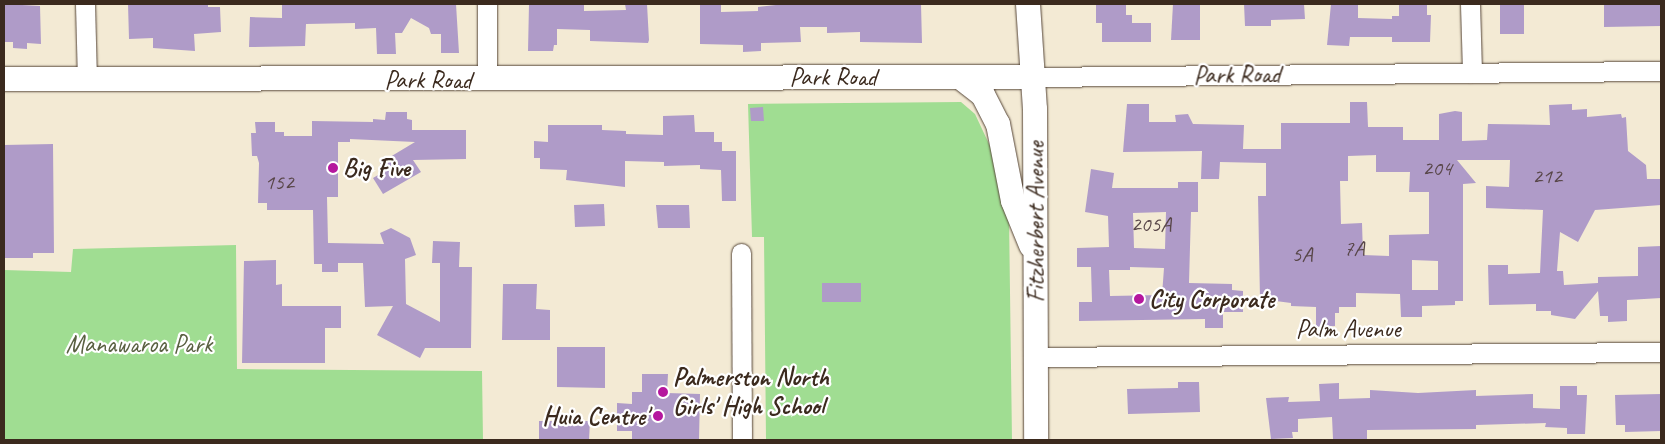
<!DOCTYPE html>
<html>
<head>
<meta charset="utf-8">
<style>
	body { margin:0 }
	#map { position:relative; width:1665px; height:444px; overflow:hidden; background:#f3ead4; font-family:Caveat,sans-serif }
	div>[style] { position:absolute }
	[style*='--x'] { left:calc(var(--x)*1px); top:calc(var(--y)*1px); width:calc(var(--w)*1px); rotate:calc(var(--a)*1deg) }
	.green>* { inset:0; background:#a0dd92 }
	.building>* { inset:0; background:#af9bc8 }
	.roads { filter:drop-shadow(0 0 1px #574739) drop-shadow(0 0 1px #574739) }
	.minor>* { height:19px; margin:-9.5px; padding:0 9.5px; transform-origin:9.5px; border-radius:9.5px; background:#fff }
	.major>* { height:24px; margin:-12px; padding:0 12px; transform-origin:12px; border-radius:12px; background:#fff }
	.dots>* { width:14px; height:14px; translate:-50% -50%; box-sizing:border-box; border:2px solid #fff; border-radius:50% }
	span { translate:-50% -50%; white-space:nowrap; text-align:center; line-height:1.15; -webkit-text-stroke:4.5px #fff; paint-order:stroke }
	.number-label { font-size:22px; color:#584648 }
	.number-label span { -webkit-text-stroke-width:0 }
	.street-label { font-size:25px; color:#3b2a1e }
	.poi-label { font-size:25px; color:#3b2a1e; font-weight:700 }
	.left { translate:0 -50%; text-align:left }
	.right { translate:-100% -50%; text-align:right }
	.park-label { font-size:25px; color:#596041 }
	.frame { position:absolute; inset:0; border:5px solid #3b2a1e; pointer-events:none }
</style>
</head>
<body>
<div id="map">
	<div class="green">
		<div style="clip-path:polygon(961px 102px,975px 114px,997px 161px,1009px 217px,1012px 440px,766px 440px,764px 237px,752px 237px,748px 104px)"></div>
		<div style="clip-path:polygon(236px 245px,237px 369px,482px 371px,483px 440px,4px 440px,4px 270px,71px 272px,73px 249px)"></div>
	</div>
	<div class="building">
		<div style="clip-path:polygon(4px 4px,40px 6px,41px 44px,27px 43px,27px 49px,13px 48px,13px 42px,4px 42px)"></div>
		<div style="clip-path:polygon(128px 4px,208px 4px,208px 7px,220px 7px,221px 32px,194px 34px,195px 51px,153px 48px,153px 38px,129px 39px)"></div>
		<div style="clip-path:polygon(282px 4px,456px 4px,459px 53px,441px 53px,441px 34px,431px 34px,429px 28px,411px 18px,402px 33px,395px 33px,396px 54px,377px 54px,376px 28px,355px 29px,355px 23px,306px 24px,305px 46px,249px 47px,250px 17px,282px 18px)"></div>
		<div style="clip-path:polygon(529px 4px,584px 4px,584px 11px,626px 10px,625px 4px,647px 4px,649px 40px,648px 43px,590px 41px,590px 30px,557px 29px,557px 45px,554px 45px,553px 51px,528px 51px)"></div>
		<div style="clip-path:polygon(700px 4px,721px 4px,721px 12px,758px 11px,758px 7px,785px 4px,921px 4px,922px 43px,860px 42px,860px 32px,827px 33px,827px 27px,800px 27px,801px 42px,761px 43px,761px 51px,743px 52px,743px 45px,700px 44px)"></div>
		<div style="clip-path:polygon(1096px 4px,1126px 4px,1126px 15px,1132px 15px,1132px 23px,1151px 23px,1151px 42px,1102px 42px,1102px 23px,1096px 23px)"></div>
		<div style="clip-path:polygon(1173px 4px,1200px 4px,1200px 40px,1171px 40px)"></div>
		<div style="clip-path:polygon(1244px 4px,1304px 4px,1305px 19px,1271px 20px,1271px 26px,1245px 26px)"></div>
		<div style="clip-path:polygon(1331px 4px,1358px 4px,1358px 18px,1392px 19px,1392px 16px,1399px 16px,1399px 4px,1427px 4px,1427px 15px,1431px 15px,1430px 42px,1392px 42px,1392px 37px,1350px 37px,1349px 46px,1327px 45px)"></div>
		<div style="clip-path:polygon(1500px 4px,1524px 4px,1524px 34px,1500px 34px)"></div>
		<div style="clip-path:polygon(1604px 4px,1661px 4px,1661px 26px,1604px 27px)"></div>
		<div style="clip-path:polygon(evenodd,1350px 102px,1367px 102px,1368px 127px,1403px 127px,1403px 140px,1439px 140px,1439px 114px,1455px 111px,1462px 112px,1462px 141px,1487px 140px,1488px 124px,1550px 125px,1549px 105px,1572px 104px,1572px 110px,1587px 109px,1587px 117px,1621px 114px,1622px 118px,1626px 117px,1628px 151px,1646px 165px,1647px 179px,1661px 179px,1661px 205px,1595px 210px,1578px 242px,1560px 232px,1557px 271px,1563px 271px,1564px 285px,1598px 283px,1598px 277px,1638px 276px,1638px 247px,1661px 246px,1661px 298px,1627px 300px,1627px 321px,1608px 322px,1608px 316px,1600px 316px,1598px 291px,1575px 319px,1551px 315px,1551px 311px,1536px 311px,1536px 304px,1489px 305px,1488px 265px,1508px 265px,1508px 274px,1540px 273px,1543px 210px,1486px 208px,1486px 186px,1509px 187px,1510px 160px,1457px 160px,1476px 183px,1463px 184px,1463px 301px,1455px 301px,1455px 305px,1422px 306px,1422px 317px,1401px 317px,1400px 294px,1356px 293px,1356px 307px,1339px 307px,1339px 313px,1335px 313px,1335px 326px,1316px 327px,1316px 307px,1291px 306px,1291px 303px,1260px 299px,1258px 196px,1266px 196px,1266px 163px,1220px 162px,1219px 179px,1201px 179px,1202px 151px,1123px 152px,1127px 104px,1149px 104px,1149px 122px,1176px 122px,1175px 115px,1188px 114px,1193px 124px,1244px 125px,1243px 149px,1281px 149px,1281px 123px,1350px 123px,1350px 102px,1376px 155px,1376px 172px,1410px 172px,1409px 192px,1429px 192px,1429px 234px,1389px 235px,1389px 256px,1363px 255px,1362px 223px,1341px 224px,1340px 181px,1348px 181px,1348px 156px,1376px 155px,1350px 102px,1412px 260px,1438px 261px,1438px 290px,1412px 290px,1412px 260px)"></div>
		<div style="clip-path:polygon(763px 107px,764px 121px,751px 121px,750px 108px)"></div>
		<div style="clip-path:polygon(386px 112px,407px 112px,407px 119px,412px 120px,412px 130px,466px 130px,466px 159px,413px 160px,421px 172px,383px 194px,373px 178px,385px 171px,380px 163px,415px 142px,350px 139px,350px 142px,338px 142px,338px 197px,327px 197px,328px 243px,384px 244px,380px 233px,391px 228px,410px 238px,416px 255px,405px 259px,406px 304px,440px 322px,440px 263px,432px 263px,433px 241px,460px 242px,459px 267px,472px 267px,471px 348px,425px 348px,420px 358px,377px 335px,393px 306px,365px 307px,363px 263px,338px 263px,338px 272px,322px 272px,322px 264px,314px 264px,313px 210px,267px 210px,267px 203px,258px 203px,259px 163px,257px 156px,252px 156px,251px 133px,256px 133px,255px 122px,275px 122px,275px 132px,284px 132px,284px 136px,312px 136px,312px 121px,373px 122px,373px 119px,385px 120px)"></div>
		<div style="clip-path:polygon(694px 115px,695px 132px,714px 132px,714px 142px,722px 142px,722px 151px,736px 151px,736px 201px,722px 201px,721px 170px,700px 169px,700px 165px,664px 166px,664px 162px,625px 161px,625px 187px,566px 180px,567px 170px,540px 169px,540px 158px,534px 158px,534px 141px,548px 142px,548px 125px,602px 125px,602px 130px,626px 131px,626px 134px,663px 135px,663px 116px)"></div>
		<div style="clip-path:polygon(53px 144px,54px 253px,33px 253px,33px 258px,4px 258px,4px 145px)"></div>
		<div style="clip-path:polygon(evenodd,1091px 169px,1114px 173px,1112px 188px,1178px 188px,1178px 182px,1198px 182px,1198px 212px,1191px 212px,1189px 283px,1232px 284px,1232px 290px,1243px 291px,1243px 312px,1223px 312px,1223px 328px,1205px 328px,1205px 319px,1079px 321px,1079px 302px,1092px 302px,1091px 267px,1077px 267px,1077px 248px,1109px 247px,1108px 216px,1085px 212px,1091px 169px,1166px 212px,1165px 249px,1134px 248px,1133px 213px,1166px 212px,1091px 169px,1130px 267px,1164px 268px,1162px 295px,1110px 296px,1109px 270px,1130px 270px,1130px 267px)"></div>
		<div style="clip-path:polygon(604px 204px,605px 226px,575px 227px,574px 205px)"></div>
		<div style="clip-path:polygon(656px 205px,689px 205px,690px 228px,658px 228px)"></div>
		<div style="clip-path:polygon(276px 260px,276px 285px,282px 284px,282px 306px,341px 306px,341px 328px,325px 328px,325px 363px,242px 363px,244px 261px)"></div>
		<div style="clip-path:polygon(822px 283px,861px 283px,861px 302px,822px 302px)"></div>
		<div style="clip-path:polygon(503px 284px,537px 284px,536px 309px,550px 310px,550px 340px,502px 340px)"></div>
		<div style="clip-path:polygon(557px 347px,605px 347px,605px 388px,557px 387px)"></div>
		<div style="clip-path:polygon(642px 374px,668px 374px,667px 393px,700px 394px,699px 440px,632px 440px,632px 431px,617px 431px,617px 403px,632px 404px,632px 392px,642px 392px)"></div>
		<div style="clip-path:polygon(1178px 382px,1199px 382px,1200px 412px,1128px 414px,1127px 389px,1178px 388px)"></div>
		<div style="clip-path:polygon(1339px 383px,1339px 399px,1370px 398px,1370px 390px,1418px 393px,1476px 390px,1476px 396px,1533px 394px,1533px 408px,1560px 409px,1560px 386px,1577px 386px,1577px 395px,1587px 395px,1585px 434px,1567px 434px,1567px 428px,1545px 427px,1546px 423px,1476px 425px,1476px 429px,1367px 430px,1367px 440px,1337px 440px,1333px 439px,1332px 417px,1298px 419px,1298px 432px,1292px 432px,1293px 438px,1271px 439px,1266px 398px,1289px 397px,1288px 402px,1320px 401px,1319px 384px)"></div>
		<div style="clip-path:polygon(1661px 394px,1661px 431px,1625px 432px,1625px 425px,1616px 425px,1615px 395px)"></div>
		<div style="clip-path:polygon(539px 421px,590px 421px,589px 440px,539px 440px)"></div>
	</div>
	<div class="roads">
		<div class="minor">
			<div style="--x:85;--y:4;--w:74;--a:88.5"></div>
			<div style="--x:1470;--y:4;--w:69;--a:88.3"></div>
			<div style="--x:1031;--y:77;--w:630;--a:-0.55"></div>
			<div style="--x:487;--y:79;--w:75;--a:-90"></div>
			<div style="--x:741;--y:253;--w:187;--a:89.7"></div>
			<div style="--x:1036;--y:357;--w:625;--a:-0.46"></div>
		</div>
		<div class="major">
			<div style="--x:1028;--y:4;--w:105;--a:86.2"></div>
			<div style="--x:1035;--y:109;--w:331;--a:89.8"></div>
			<div style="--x:960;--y:77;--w:29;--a:38"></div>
			<div style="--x:983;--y:95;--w:33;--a:63"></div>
			<div style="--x:998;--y:124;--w:78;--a:79"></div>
			<div style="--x:1013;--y:201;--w:48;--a:67.8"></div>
			<div style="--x:4;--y:79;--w:1027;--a:-0.11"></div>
		</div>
	</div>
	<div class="dots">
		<div style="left:333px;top:168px;background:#b5179e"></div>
		<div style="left:1139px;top:299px;background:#b5179e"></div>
		<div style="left:663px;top:392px;background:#b5179e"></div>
		<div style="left:658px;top:416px;background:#b5179e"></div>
	</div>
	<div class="number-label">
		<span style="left:1437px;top:169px">204</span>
		<span style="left:1547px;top:177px">212</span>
		<span style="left:279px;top:183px">152</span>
		<span style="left:1151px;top:225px">205A</span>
		<span style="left:1354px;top:249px">7A</span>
		<span style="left:1302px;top:255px">5A</span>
	</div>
	<div class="street-label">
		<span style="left:1237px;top:75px;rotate:-1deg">Park Road</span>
		<span style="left:833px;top:77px">Park Road</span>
		<span style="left:428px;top:80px">Park Road</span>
		<span style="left:1036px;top:222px;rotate:-90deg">Fitzherbert Avenue</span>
		<span style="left:1348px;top:329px">Palm Avenue</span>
	</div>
	<div class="poi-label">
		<span class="left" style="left:343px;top:168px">Big Five</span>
		<span class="left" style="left:1149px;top:299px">City Corporate</span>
		<span class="left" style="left:673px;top:392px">Palmerston North<br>Girls' High School</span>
		<span class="right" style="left:648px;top:416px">Huia Centre'</span>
	</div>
	<div class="park-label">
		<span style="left:139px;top:344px">Manawaroa Park</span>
	</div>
	<div class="frame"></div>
</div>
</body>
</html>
